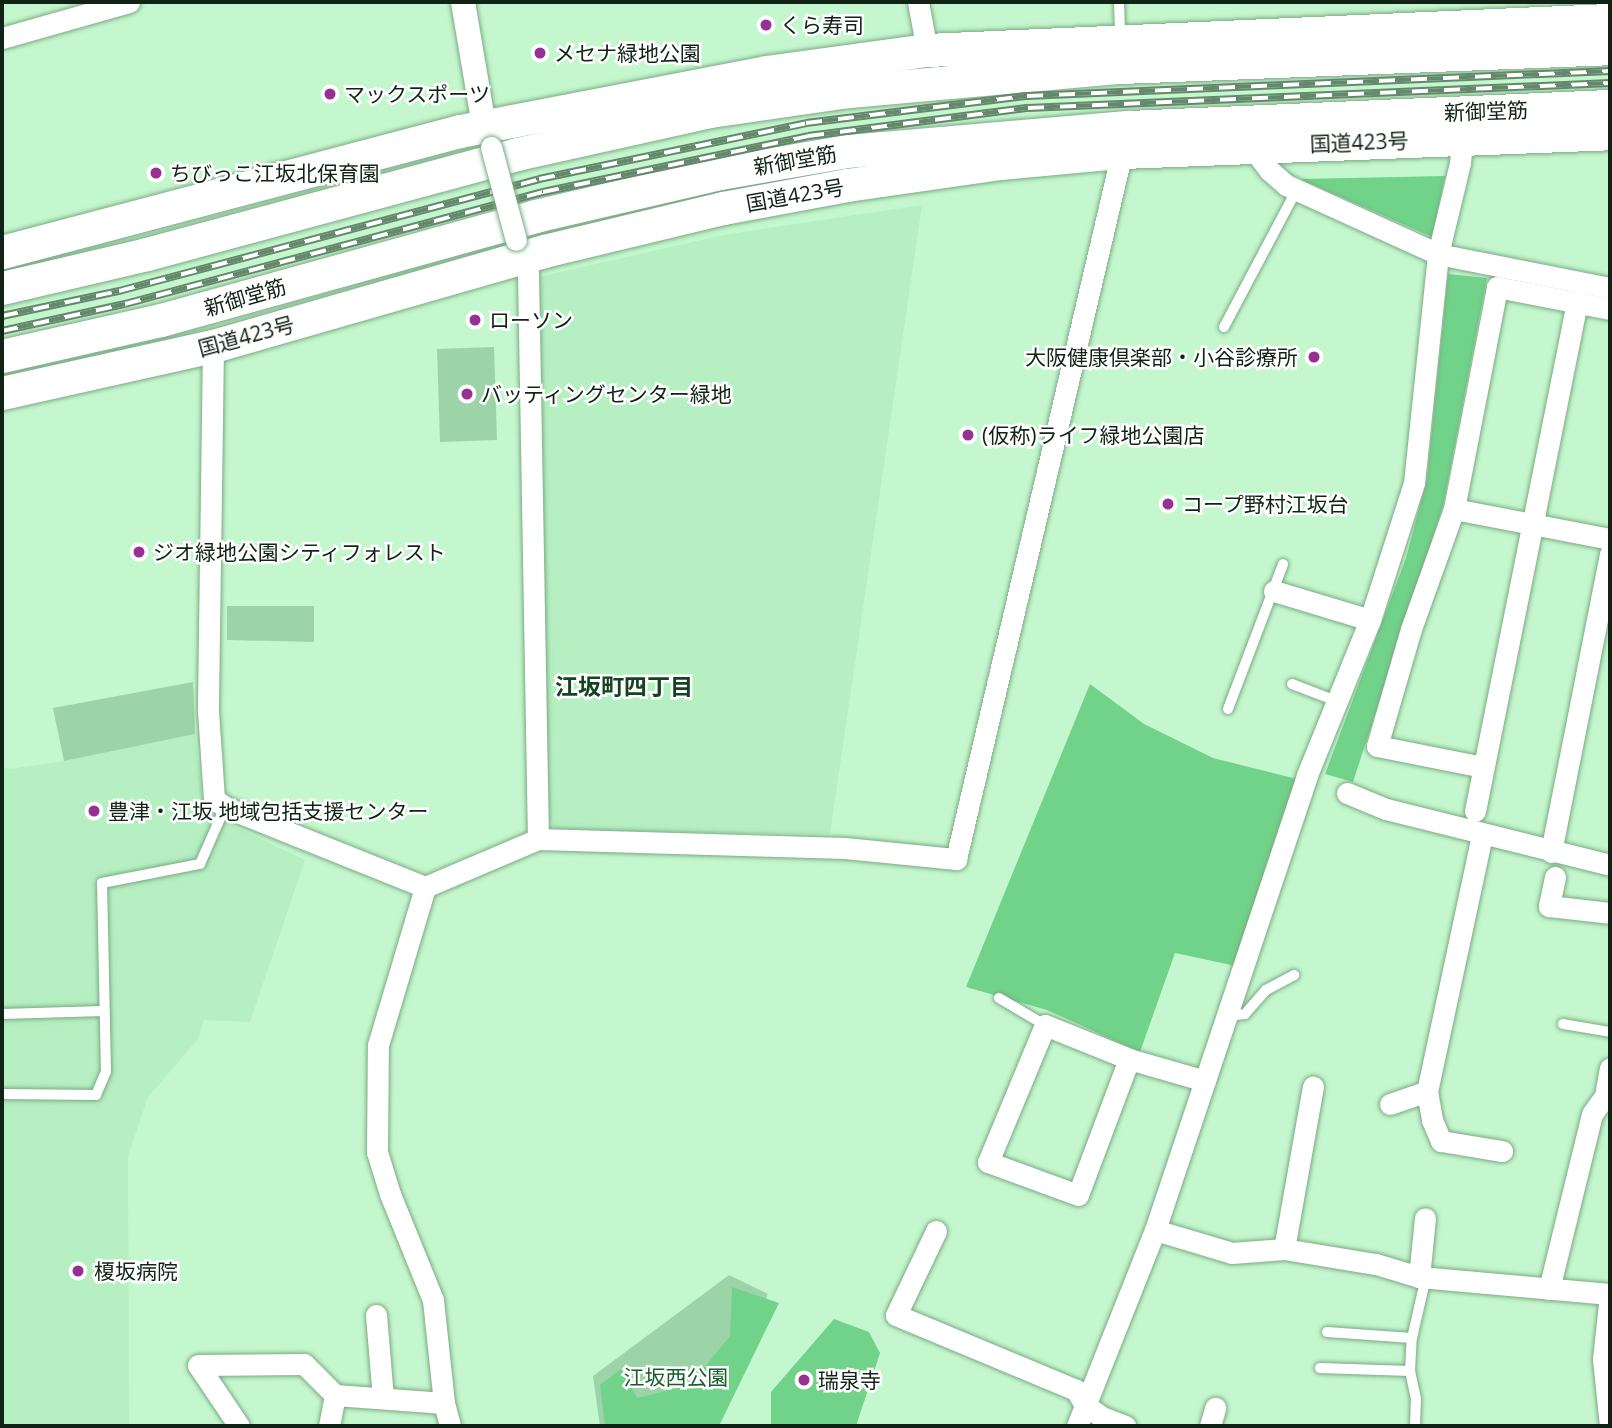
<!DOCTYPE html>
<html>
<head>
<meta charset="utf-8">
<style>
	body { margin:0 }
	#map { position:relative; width:1612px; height:1428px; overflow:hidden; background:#c5f7ce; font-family:"Open Sans","Noto Sans JP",sans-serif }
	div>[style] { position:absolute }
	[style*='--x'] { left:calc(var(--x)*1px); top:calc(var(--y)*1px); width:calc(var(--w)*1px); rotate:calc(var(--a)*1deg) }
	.built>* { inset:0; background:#b6efc1 }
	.green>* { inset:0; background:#9cd4a7 }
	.forest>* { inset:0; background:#71d38a }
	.roads { filter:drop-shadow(0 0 2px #7baa84) drop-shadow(0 0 2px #7baa84) }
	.service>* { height:10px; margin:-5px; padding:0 5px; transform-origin:5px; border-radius:5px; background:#fff }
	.minor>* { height:21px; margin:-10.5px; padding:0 10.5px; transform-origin:10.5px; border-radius:10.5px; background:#fff }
	.tertiary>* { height:24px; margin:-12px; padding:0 12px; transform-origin:12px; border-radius:12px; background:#fff }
	.trunk>* { height:33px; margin:-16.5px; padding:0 16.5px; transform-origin:16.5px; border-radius:16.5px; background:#fff }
	.rail>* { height:8px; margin-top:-4px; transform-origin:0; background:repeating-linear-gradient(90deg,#fff 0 16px,#65876c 0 32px); box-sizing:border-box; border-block:2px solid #65876c }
	.bridges { filter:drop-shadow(0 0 2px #7baa84) drop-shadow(0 0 2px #7baa84) }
	.minor-bridge>* { height:21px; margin:-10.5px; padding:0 10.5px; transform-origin:10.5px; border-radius:10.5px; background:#fff }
	.dots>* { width:19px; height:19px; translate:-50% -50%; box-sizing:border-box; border:4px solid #fff; border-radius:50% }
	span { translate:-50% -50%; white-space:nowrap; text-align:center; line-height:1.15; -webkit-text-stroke:5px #fff; paint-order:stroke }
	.poi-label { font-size:21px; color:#102315 }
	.left { translate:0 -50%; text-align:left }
	.right { translate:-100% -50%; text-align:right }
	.street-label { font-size:21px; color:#102315 }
	.park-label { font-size:21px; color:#175c2e }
	.neighbourhood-label { font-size:23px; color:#154322; font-weight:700 }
	.frame { position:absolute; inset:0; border:4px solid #102315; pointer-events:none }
</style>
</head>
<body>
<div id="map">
	<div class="built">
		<div style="clip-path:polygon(922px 205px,830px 834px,557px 830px,546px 817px,539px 277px,723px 235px)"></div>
		<div style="clip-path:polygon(195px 734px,204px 812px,305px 860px,250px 1022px,204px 1020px,198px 1039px,148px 1097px,128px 1156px,129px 1426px,2px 1426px,2px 767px,10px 769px,64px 761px)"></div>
	</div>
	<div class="green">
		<div style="clip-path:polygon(494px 347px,497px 440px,440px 442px,437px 349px)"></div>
		<div style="clip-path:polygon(227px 606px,314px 606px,314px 642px,227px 640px)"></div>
		<div style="clip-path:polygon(193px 682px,195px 734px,64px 761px,53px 708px)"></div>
		<div style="clip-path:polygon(729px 1275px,768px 1294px,709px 1426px,600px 1426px,593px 1376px)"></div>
	</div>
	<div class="forest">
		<div style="clip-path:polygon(1445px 176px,1432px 237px,1300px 179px)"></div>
		<div style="clip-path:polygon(1448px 274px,1487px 278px,1443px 506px,1353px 782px,1325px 774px,1406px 558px,1427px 479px)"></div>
		<div style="clip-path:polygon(1090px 684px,1144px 724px,1213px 758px,1297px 779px,1236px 966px,1175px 953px,1140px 1052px,1047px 1010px,966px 987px)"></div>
		<div style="clip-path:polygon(732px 1287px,779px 1303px,719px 1426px,605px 1426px,600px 1385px,621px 1369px,637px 1398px,690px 1385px,730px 1336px)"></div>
		<div style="clip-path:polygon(834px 1319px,869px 1332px,880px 1353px,856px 1426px,771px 1426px,771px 1392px)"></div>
	</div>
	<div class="roads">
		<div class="service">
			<div style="--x:1119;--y:2;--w:36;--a:88"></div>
			<div style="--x:1224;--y:327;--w:156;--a:-62.1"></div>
			<div style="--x:1292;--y:684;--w:47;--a:21.1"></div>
			<div style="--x:1228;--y:709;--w:155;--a:-69.2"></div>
			<div style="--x:999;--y:998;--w:53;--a:30.4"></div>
			<div style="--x:2;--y:1014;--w:102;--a:-1.7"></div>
			<div style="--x:1227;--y:1016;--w:18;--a:-6"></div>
			<div style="--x:1245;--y:1014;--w:32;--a:-49"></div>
			<div style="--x:1266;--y:990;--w:32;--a:-28"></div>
			<div style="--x:1563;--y:1024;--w:48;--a:9.7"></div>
			<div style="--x:2;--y:1094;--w:94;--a:0.6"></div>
			<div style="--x:96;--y:1095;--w:25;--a:-67"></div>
			<div style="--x:106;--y:1072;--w:189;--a:-91.2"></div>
			<div style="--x:102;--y:883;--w:100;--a:-11"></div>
			<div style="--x:200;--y:864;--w:62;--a:-66.3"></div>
			<div style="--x:1327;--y:1332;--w:85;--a:4"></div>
			<div style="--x:1320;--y:1368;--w:90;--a:1.9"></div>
			<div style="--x:1415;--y:1426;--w:27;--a:-88"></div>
			<div style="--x:1416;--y:1399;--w:29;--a:-102"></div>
			<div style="--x:1410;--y:1371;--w:33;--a:-87"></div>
			<div style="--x:1412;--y:1338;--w:63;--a:-77.1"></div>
		</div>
		<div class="minor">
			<div style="--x:918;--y:2;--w:49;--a:79.4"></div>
			<div style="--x:2;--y:38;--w:132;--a:-15.8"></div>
			<div style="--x:1251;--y:146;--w:30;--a:53"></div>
			<div style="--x:1269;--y:170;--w:23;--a:41"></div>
			<div style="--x:1286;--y:185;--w:167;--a:24.4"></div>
			<div style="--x:1438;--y:254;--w:175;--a:11.2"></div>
			<div style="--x:520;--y:248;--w:26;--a:72"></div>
			<div style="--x:528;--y:273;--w:566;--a:88.99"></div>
			<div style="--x:213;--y:346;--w:365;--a:90.8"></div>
			<div style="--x:208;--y:711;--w:88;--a:86.1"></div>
			<div style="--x:214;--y:799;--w:14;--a:36"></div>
			<div style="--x:225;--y:807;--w:215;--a:21.8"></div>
			<div style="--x:1454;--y:509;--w:159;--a:10.9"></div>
			<div style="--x:1274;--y:591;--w:100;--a:16.8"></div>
			<div style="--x:1483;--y:767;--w:108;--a:-168.8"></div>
			<div style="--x:1377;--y:746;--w:122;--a:-73.8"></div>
			<div style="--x:1411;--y:629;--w:127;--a:-70.3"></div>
			<div style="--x:1454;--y:509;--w:226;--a:-79"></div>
			<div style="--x:1497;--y:287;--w:115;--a:11"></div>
			<div style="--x:1347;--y:793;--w:42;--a:22.3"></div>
			<div style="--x:1386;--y:809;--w:231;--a:14"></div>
			<div style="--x:1475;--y:811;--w:519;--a:-78.67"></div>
			<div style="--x:1482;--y:835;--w:262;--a:102.1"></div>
			<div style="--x:1427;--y:1091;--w:29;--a:80"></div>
			<div style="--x:1432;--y:1120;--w:23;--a:67"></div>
			<div style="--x:1441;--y:1141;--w:62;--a:9.3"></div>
			<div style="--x:1551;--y:852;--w:304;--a:-78.8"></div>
			<div style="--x:1555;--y:877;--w:30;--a:102"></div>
			<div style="--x:1549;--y:906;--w:61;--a:6.5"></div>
			<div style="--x:1129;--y:1059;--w:145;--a:110.6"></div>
			<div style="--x:1078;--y:1195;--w:96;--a:-159.9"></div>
			<div style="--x:988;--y:1162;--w:148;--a:-67.4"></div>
			<div style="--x:1045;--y:1025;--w:91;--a:22"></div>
			<div style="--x:1129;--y:1059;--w:79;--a:16.1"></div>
			<div style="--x:1390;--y:1104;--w:39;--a:-19"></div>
			<div style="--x:1155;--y:1230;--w:80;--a:16.6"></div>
			<div style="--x:1232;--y:1253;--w:52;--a:-4.4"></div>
			<div style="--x:1284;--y:1249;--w:93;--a:9.3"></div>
			<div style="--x:1376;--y:1264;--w:45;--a:16.8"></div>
			<div style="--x:1419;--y:1277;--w:192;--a:5.1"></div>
			<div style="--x:936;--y:1231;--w:93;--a:115.5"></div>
			<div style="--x:896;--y:1315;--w:195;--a:22.6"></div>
			<div style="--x:1076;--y:1390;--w:17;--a:59"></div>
			<div style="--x:1085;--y:1405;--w:21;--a:35"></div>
			<div style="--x:1102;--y:1417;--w:25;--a:21"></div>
			<div style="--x:1284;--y:1249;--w:165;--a:-79.9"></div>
			<div style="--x:1419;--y:1277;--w:59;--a:-84.2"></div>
			<div style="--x:1549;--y:1289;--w:180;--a:-76.2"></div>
			<div style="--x:1592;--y:1114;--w:22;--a:-54"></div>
			<div style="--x:1605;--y:1096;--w:28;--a:-80"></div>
			<div style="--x:1610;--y:1294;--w:65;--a:96.1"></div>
			<div style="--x:1603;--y:1359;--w:67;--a:84"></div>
			<div style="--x:376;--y:1315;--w:83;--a:85.2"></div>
			<div style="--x:444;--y:1403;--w:104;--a:-96.1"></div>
			<div style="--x:433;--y:1300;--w:114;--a:-112.1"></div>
			<div style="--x:390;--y:1194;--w:44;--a:-107.2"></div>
			<div style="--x:377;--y:1152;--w:107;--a:-89.5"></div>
			<div style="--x:378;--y:1045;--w:165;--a:-73.4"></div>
			<div style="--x:425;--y:887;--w:123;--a:-23"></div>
			<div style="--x:538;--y:839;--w:307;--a:1.7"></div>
			<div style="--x:845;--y:848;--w:112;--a:5.7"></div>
			<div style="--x:956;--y:859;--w:726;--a:-76.79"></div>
			<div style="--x:239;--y:1426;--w:73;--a:-123.9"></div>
			<div style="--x:198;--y:1365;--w:106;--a:-0.5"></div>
			<div style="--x:304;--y:1364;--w:44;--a:45"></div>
			<div style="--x:335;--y:1395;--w:109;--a:4.2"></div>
			<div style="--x:444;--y:1403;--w:24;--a:75"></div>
			<div style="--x:329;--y:1426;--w:32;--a:-79"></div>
			<div style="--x:1077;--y:1426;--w:211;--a:-68.3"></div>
			<div style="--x:1155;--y:1230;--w:480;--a:-71.5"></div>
			<div style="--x:1307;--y:775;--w:167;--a:-67.9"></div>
			<div style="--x:1370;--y:620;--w:144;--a:-72.2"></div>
			<div style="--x:1414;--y:483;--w:230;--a:-84"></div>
			<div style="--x:1438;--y:254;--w:94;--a:-76.4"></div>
			<div style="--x:1460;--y:163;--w:24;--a:-85"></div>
			<div style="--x:1210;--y:1426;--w:19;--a:-74"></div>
		</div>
		<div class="tertiary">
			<div style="--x:463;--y:2;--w:126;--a:80.4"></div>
		</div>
		<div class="trunk">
			<div style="--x:2;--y:252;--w:474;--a:-14.8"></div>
			<div style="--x:460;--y:131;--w:312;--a:-10.9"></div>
			<div style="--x:766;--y:72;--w:162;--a:-7.8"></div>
			<div style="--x:927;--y:50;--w:684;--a:-2.52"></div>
			<div style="--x:2;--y:288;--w:149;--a:-13.2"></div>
			<div style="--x:147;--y:254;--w:383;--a:-15.1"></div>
			<div style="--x:517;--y:154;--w:198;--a:-12.6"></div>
			<div style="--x:710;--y:111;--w:140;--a:-8.2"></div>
			<div style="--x:849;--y:91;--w:272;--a:-5.1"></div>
			<div style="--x:1120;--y:67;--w:490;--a:-2.2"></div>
			<div style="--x:2;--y:356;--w:163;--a:-12.8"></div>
			<div style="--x:161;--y:320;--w:388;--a:-15.5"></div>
			<div style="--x:535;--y:216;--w:190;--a:-13.1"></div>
			<div style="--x:720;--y:173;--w:129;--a:-9.8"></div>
			<div style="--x:847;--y:151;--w:282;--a:-4.9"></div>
			<div style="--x:1128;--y:127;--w:482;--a:-2.5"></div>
			<div style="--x:2;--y:393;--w:216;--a:-12.6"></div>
			<div style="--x:213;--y:346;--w:344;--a:-16"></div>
			<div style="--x:544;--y:251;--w:184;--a:-13.5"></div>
			<div style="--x:723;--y:208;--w:126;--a:-10.5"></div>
			<div style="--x:847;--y:185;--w:155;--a:-8.2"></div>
			<div style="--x:1000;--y:163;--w:122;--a:-5.2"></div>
			<div style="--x:1122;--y:152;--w:488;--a:-2.2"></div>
		</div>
	</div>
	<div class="rail">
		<div style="--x:2;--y:316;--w:120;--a:-12.1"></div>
		<div style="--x:119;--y:291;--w:435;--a:-14.9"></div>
		<div style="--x:539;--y:179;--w:273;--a:-11.8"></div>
		<div style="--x:806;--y:123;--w:223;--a:-7"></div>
		<div style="--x:1027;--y:96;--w:584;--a:-2.46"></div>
		<div style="--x:2;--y:331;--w:126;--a:-12.4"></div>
		<div style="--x:125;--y:304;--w:433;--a:-15"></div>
		<div style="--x:543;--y:192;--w:271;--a:-11.9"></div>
		<div style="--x:808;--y:136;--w:222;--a:-7.3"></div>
		<div style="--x:1028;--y:108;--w:583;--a:-2.46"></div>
	</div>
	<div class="bridges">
		<div class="minor-bridge">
			<div style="--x:491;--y:147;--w:96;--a:75"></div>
		</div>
	</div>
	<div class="dots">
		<div style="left:766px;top:25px;background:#982f92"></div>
		<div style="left:540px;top:53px;background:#982f92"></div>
		<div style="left:330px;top:94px;background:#982f92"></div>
		<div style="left:156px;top:173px;background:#982f92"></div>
		<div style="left:475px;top:320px;background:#982f92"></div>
		<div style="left:1314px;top:357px;background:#982f92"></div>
		<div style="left:467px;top:394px;background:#982f92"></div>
		<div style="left:968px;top:435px;background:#982f92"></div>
		<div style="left:1168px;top:504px;background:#982f92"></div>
		<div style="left:139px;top:552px;background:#982f92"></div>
		<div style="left:94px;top:811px;background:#982f92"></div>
		<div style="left:78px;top:1271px;background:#982f92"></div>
		<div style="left:804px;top:1380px;background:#982f92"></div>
	</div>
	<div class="poi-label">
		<span class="left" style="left:780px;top:25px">くら寿司</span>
		<span class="left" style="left:554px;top:53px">メセナ緑地公園</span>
		<span class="left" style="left:344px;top:94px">マックスポーツ</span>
		<span class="left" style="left:170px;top:173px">ちびっこ江坂北保育園</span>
		<span class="left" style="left:489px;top:320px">ローソン</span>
		<span class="right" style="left:1298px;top:357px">大阪健康倶楽部・小谷診療所</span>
		<span class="left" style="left:481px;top:394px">バッティングセンター緑地</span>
		<span class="left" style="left:982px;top:435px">(仮称)ライフ緑地公園店</span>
		<span class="left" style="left:1182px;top:504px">コープ野村江坂台</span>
		<span class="left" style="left:153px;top:552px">ジオ緑地公園シティフォレスト</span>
		<span class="left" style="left:108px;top:811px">豊津・江坂 地域包括支援センター</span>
		<span class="left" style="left:94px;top:1271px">榎坂病院</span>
		<span class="left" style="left:818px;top:1380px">瑞泉寺</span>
	</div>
	<div class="street-label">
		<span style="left:1486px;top:111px;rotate:-2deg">新御堂筋</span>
		<span style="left:1359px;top:142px;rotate:-2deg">国道423号</span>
		<span style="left:795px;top:160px;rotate:-10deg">新御堂筋</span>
		<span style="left:795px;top:195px;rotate:-10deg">国道423号</span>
		<span style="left:245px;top:297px;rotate:-16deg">新御堂筋</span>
		<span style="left:246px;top:336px;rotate:-15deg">国道423号</span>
	</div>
	<div class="park-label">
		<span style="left:676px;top:1377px">江坂西公園</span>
	</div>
	<div class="neighbourhood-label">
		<span style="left:624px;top:686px">江坂町四丁目</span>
	</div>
	<div class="frame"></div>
</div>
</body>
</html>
